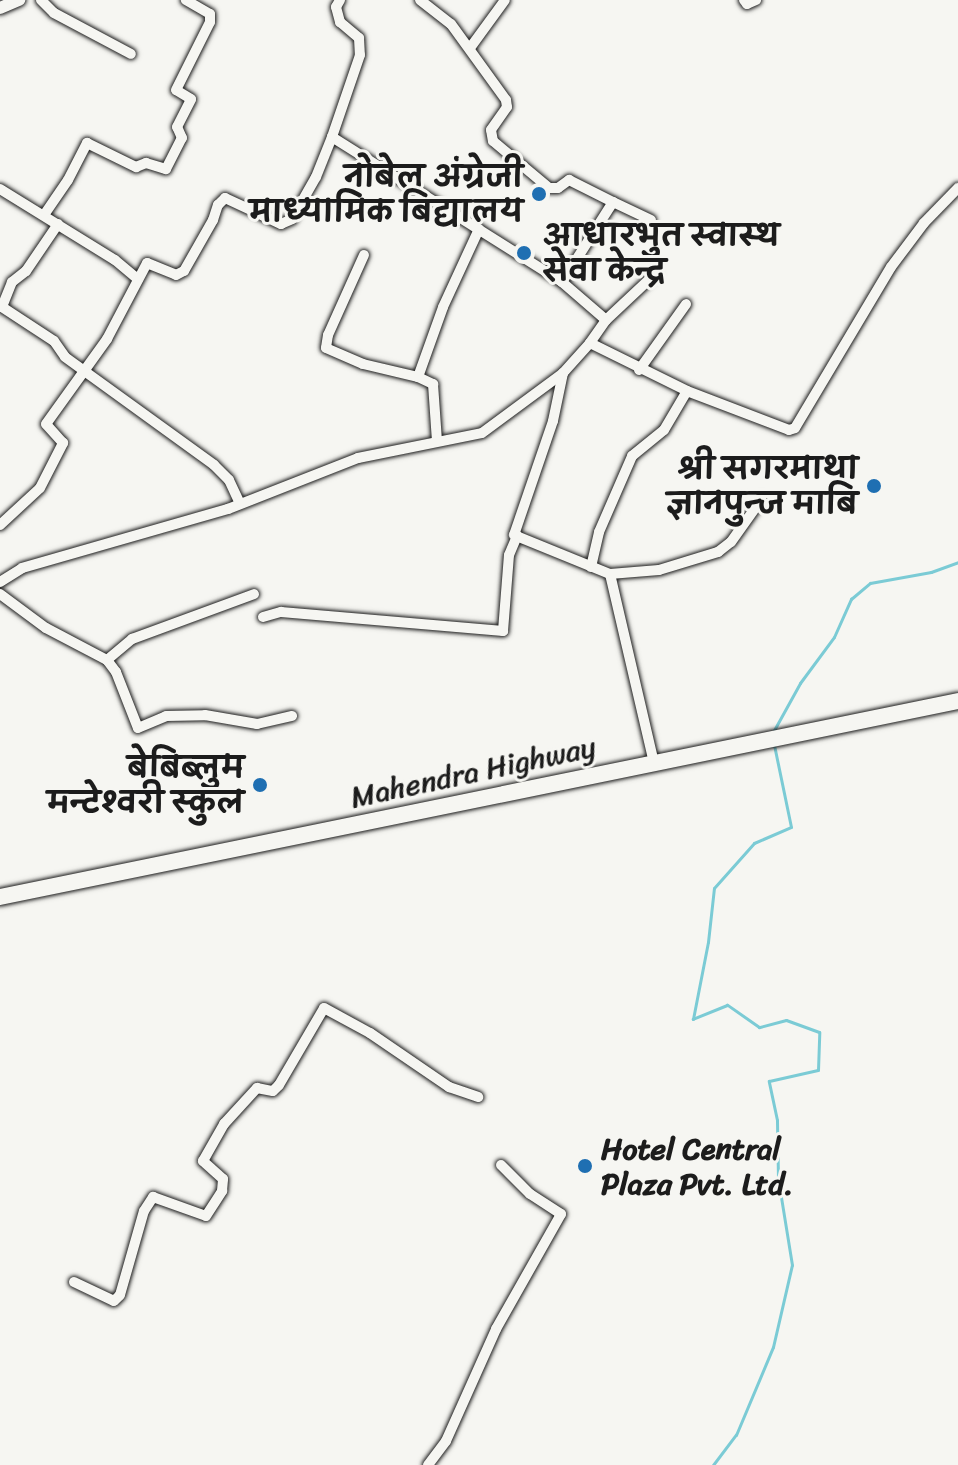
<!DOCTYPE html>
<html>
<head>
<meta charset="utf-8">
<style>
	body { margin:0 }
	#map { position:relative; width:958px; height:1465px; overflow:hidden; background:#f6f6f2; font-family:Sriracha,"Playpen Sans Deva",sans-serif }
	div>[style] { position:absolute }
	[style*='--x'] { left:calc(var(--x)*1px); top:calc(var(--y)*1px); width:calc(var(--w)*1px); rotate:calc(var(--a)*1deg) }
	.stream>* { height:3px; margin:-1.5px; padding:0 1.5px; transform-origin:1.5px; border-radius:1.5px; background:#7bcbd5 }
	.roads { filter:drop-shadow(0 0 2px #1c1c1c) drop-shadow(0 0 2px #1c1c1c) }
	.minor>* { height:10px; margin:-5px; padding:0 5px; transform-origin:5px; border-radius:5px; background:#f6f6f2 }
	.tertiary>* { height:12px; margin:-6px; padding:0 6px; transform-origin:6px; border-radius:6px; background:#f6f6f2 }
	.trunk>* { height:16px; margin:-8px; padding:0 8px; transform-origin:8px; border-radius:8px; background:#f6f6f2 }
	.dots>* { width:22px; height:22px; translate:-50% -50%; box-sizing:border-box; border:4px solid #f6f6f2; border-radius:50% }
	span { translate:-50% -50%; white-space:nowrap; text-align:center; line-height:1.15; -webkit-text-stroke:6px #f6f6f2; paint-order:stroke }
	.poi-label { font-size:30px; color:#1c1c1c; font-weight:700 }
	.right { translate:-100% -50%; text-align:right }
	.left { translate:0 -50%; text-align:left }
	.street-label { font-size:30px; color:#1c1c1c }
</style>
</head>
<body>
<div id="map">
	<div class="stream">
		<div style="--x:773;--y:732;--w:56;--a:-61.1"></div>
		<div style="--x:800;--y:683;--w:57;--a:-53.5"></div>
		<div style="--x:834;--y:637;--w:42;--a:-65.9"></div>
		<div style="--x:851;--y:599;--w:25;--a:-40"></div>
		<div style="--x:870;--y:583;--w:62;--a:-10.2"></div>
		<div style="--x:931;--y:572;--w:29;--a:-20"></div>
		<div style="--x:713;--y:1465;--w:38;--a:-53"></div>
		<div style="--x:736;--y:1435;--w:95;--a:-67.2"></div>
		<div style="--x:773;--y:1347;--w:84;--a:-77"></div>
		<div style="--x:792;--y:1265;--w:87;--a:-99.2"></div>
		<div style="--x:778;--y:1179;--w:59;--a:-91"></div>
		<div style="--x:777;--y:1120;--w:40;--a:-102"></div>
		<div style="--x:769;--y:1081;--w:50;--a:-12.7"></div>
		<div style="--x:818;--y:1070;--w:38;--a:-88"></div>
		<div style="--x:819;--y:1032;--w:35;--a:-160"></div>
		<div style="--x:786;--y:1020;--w:28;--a:165"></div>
		<div style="--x:759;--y:1027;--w:39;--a:-145"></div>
		<div style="--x:727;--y:1005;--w:37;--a:158"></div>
		<div style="--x:693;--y:1019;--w:78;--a:-79"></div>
		<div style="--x:708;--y:942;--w:54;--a:-83.7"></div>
		<div style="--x:714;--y:888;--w:60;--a:-48.4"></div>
		<div style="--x:754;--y:843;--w:40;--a:-23.4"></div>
		<div style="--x:791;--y:827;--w:84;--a:-101.7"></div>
	</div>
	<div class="roads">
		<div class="minor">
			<div style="--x:41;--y:0;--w:18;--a:45"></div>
			<div style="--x:54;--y:13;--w:87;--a:28"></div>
			<div style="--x:340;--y:0;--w:8;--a:120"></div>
			<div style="--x:336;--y:7;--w:16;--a:75"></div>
			<div style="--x:340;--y:22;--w:25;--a:40"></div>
			<div style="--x:359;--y:38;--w:17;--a:87"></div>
			<div style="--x:360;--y:55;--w:87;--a:108.9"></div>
			<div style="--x:332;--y:137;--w:272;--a:32.2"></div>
			<div style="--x:420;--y:0;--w:39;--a:38"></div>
			<div style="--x:451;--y:24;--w:94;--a:54.1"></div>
			<div style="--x:506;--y:100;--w:7;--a:82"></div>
			<div style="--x:507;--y:107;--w:28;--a:125"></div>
			<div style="--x:491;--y:130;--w:11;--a:80"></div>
			<div style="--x:493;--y:141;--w:73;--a:40"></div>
			<div style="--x:549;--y:188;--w:9;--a:0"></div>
			<div style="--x:558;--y:188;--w:14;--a:-36"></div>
			<div style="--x:569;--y:180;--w:49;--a:26.6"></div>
			<div style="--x:613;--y:202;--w:95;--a:122.5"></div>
			<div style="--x:562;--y:282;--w:58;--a:40.8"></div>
			<div style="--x:606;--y:320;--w:28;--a:125"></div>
			<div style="--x:590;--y:343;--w:108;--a:26.3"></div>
			<div style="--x:687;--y:391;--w:109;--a:20.9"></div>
			<div style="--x:789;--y:430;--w:6;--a:-18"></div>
			<div style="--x:795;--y:428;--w:187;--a:-59.2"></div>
			<div style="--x:891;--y:267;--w:55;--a:-53.1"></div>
			<div style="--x:924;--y:223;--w:49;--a:-45.8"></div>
			<div style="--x:744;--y:0;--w:5;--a:53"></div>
			<div style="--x:747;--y:4;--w:10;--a:-24"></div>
			<div style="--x:470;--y:48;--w:59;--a:-53.9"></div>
			<div style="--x:0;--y:189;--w:135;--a:31.7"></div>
			<div style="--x:115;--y:260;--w:30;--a:40"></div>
			<div style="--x:613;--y:202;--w:42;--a:25.3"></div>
			<div style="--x:44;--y:215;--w:42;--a:-55.6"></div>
			<div style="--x:68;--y:180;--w:42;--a:-62.8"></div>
			<div style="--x:87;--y:143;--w:55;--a:26.1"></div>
			<div style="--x:136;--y:167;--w:11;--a:-22"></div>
			<div style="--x:146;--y:163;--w:21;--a:17"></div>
			<div style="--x:166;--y:169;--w:35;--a:-63"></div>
			<div style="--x:182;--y:138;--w:12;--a:-114"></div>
			<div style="--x:177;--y:127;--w:31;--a:-63"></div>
			<div style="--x:191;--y:99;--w:17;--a:-149"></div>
			<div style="--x:176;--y:90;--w:76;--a:-63.4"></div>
			<div style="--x:210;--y:22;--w:8;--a:-90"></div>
			<div style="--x:210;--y:14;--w:28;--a:-150"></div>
			<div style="--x:58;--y:224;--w:57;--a:124.2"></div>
			<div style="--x:26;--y:271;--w:18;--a:142"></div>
			<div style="--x:12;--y:282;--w:27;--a:112"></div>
			<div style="--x:2;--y:307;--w:62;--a:33.2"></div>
			<div style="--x:54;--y:341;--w:19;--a:55"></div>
			<div style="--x:65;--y:357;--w:184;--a:35.9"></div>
			<div style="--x:214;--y:465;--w:21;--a:45"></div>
			<div style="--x:229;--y:480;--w:26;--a:65"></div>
			<div style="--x:364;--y:255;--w:88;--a:114.2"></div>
			<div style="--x:328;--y:335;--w:13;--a:99"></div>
			<div style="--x:326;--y:348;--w:40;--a:23.4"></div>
			<div style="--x:363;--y:364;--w:57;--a:13.3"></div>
			<div style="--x:418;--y:377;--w:17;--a:25"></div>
			<div style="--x:433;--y:384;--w:57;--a:86"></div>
			<div style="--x:606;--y:320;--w:67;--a:-43.2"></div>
			<div style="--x:639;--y:370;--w:81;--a:-54.5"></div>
			<div style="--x:563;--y:373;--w:49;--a:101.8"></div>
			<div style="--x:553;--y:421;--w:120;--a:108.9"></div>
			<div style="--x:514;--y:535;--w:104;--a:22.1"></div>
			<div style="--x:610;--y:574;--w:194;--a:76.9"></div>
			<div style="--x:418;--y:377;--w:74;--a:-70.3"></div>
			<div style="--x:443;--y:307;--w:86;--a:-65.2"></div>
			<div style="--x:0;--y:525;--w:54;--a:-42.8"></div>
			<div style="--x:40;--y:488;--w:51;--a:-62.9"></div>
			<div style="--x:63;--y:443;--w:25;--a:-132"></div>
			<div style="--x:46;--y:424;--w:105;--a:-54.3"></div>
			<div style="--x:107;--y:339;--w:86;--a:-62.2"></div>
			<div style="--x:147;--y:263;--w:31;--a:22"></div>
			<div style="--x:176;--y:275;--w:9;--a:-27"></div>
			<div style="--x:184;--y:271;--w:59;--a:-60.4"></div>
			<div style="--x:213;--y:220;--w:16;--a:-72"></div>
			<div style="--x:218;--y:205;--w:10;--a:-45"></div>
			<div style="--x:225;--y:198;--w:62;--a:24.9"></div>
			<div style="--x:281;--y:224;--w:12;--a:-24"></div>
			<div style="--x:292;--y:219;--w:48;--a:-60.3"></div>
			<div style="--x:316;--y:177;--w:43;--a:-68.2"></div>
			<div style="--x:591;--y:567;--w:36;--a:-77"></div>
			<div style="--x:599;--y:532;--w:83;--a:-66.5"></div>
			<div style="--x:632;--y:456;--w:41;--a:-39.1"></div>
			<div style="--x:664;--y:430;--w:45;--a:-59.5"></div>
			<div style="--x:610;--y:574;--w:49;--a:-4.7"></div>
			<div style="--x:659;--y:570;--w:62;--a:-17"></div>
			<div style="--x:718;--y:552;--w:16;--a:-38"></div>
			<div style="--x:731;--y:542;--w:52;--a:-54.5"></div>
			<div style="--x:0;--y:582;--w:26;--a:-32"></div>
			<div style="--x:22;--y:568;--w:214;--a:-16"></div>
			<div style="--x:228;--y:509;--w:140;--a:-21.4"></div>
			<div style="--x:358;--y:458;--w:126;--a:-11.4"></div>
			<div style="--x:482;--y:433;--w:101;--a:-36.5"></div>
			<div style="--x:563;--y:373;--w:40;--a:-48"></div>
			<div style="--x:0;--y:594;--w:57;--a:36.5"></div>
			<div style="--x:46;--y:628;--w:69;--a:27.7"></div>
			<div style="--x:107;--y:660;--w:33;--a:-40"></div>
			<div style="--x:132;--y:639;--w:130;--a:-20.2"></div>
			<div style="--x:263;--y:617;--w:19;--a:-16"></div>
			<div style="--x:281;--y:612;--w:223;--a:4.9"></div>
			<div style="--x:503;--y:631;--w:76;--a:-85.5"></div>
			<div style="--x:509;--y:555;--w:21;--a:-67"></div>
			<div style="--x:107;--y:660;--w:15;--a:53"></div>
			<div style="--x:116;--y:672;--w:60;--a:68.6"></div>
			<div style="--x:138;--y:728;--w:30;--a:-23"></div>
			<div style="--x:166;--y:716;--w:39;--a:-1"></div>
			<div style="--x:205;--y:715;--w:53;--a:9.8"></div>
			<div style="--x:257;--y:724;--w:36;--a:-13"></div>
			<div style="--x:74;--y:1282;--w:44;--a:25.4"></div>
			<div style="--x:114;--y:1301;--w:8;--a:-45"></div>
			<div style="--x:120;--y:1295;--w:87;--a:-74.1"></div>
			<div style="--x:144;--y:1211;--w:17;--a:-57"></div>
			<div style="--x:153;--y:1197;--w:56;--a:19.7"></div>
			<div style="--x:206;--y:1216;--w:30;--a:-57"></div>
			<div style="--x:222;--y:1191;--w:12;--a:-85"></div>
			<div style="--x:223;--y:1179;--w:27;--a:-138"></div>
			<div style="--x:203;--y:1161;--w:43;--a:-60.4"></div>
			<div style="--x:224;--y:1124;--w:49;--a:-47.5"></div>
			<div style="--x:257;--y:1088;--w:16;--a:11"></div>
			<div style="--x:273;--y:1091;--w:8;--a:-45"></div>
			<div style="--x:279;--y:1085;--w:89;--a:-59.7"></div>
			<div style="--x:324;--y:1008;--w:52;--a:28.5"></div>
			<div style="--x:370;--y:1033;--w:96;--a:34.4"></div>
			<div style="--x:449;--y:1087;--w:31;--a:19"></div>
			<div style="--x:428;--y:1465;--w:30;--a:-53"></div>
			<div style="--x:446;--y:1441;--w:123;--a:-65.9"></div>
			<div style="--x:496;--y:1329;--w:132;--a:-60.5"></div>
			<div style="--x:561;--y:1214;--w:37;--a:-147"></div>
			<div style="--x:530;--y:1194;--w:41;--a:-135"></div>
		</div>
		<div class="tertiary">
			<div style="--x:0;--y:8;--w:21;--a:-23"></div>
		</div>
		<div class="trunk">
			<div style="--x:0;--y:897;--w:978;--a:-11.56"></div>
		</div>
	</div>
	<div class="dots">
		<div style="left:539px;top:194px;background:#1f6fb2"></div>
		<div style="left:524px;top:253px;background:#1f6fb2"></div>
		<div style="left:874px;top:486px;background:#1f6fb2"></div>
		<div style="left:260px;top:785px;background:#1f6fb2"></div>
		<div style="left:585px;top:1166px;background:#1f6fb2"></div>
	</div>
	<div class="poi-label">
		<span class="right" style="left:523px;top:194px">नोबेल अंग्रेजी<br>माध्यामिक बिद्यालय</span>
		<span class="left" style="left:542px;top:253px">आधारभुत स्वास्थ<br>सेवा केन्द्र</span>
		<span class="right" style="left:858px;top:486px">श्री सगरमाथा<br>ज्ञानपुन्ज माबि</span>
		<span class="right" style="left:244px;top:785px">बेबिब्लुम<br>मन्टेश्वरी स्कुल</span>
		<span class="left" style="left:601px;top:1166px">Hotel Central<br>Plaza Pvt. Ltd.</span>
	</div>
	<div class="street-label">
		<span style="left:473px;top:772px;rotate:-12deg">Mahendra Highway</span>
	</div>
</div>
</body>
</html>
